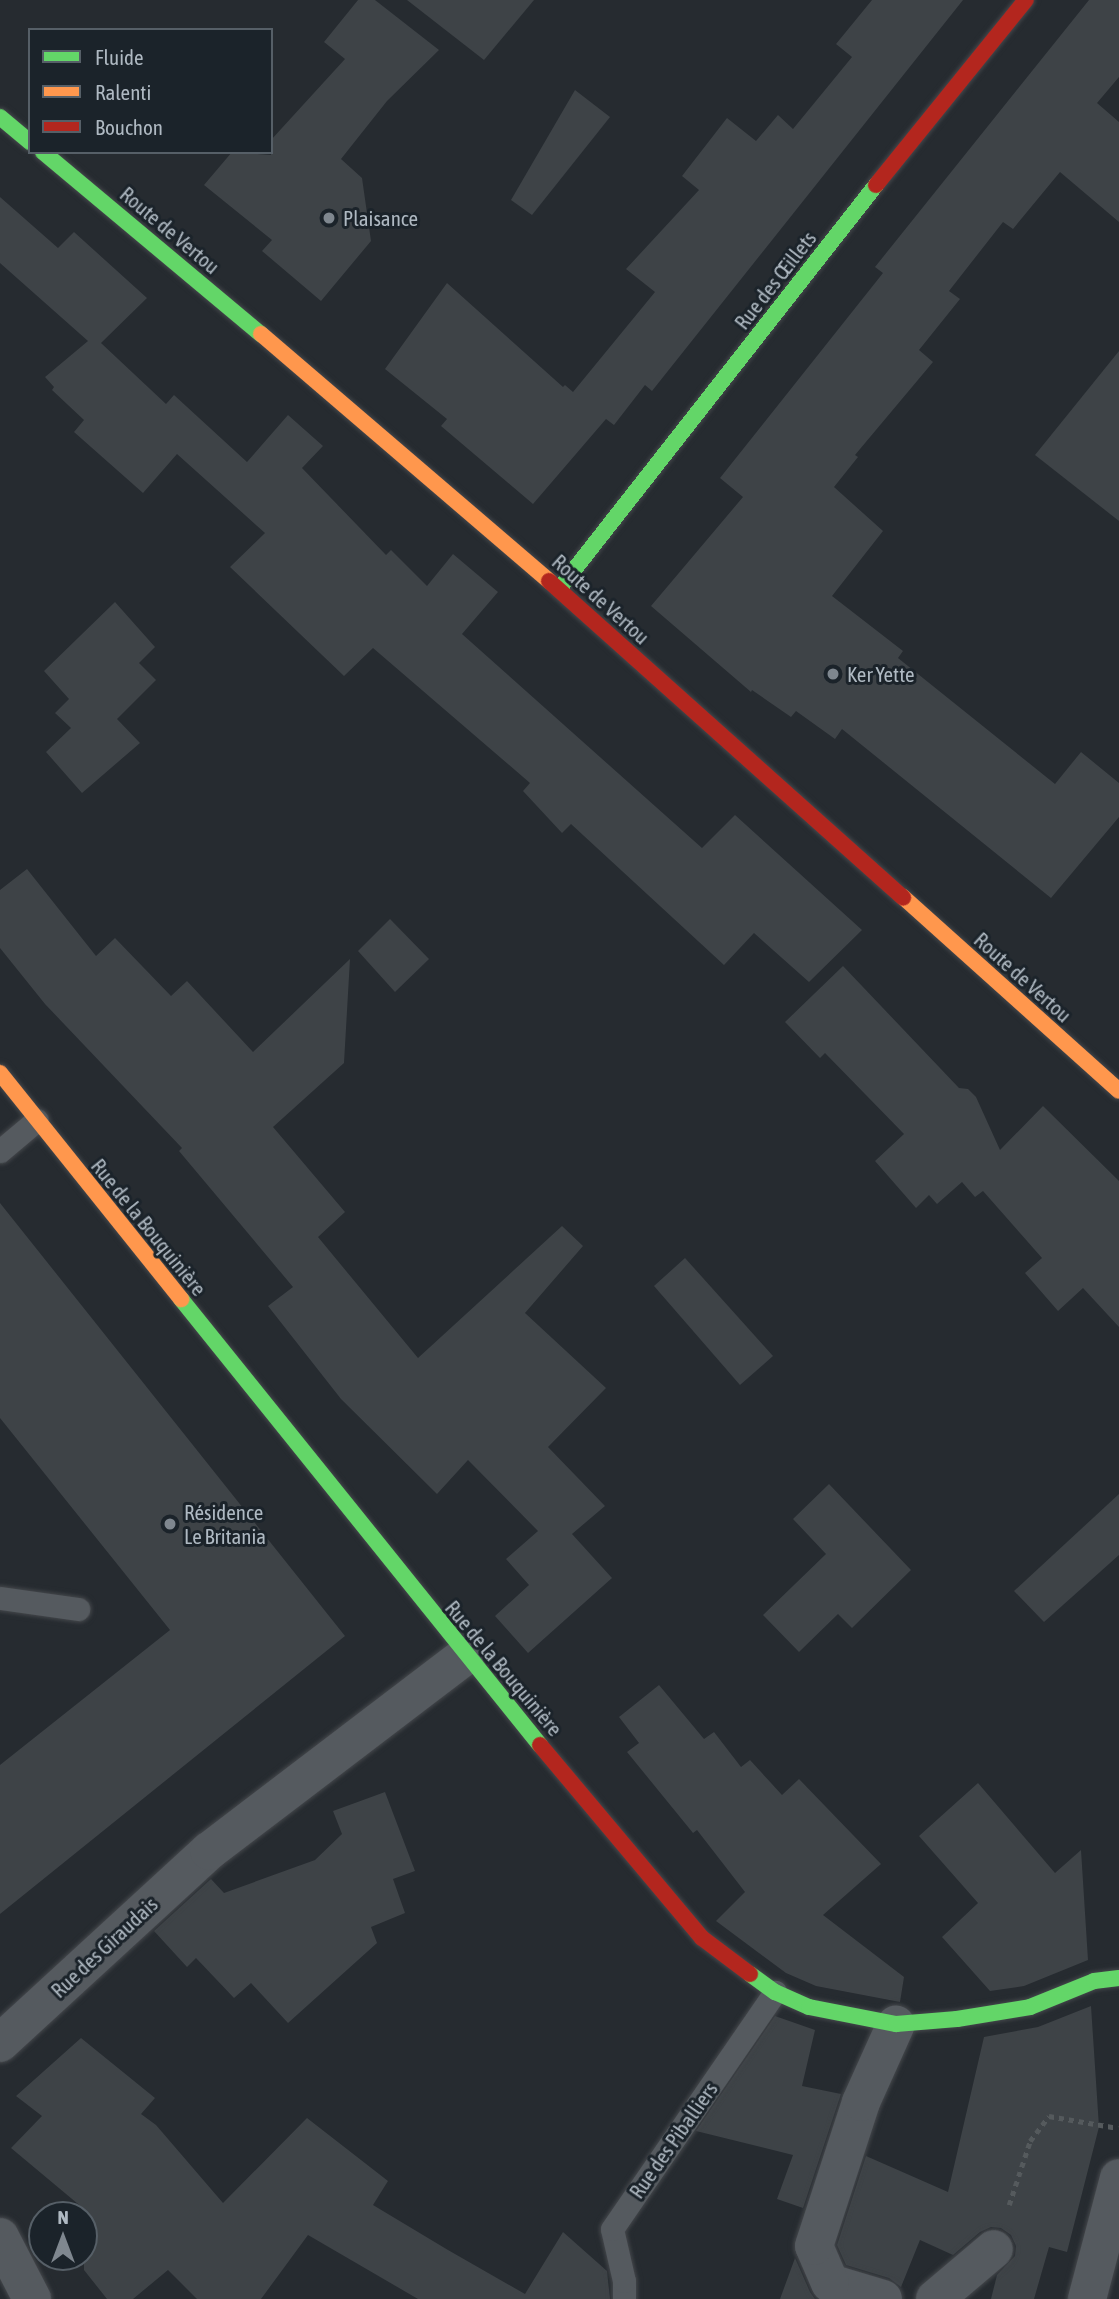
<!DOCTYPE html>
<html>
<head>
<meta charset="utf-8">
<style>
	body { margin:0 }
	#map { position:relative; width:1119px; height:2299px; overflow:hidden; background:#262b30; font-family:"Asap Condensed",sans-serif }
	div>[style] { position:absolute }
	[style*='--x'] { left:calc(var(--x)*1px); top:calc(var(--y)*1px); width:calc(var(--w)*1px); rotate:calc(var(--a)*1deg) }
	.building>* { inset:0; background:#3e4347 }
	.path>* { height:4.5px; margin-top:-2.25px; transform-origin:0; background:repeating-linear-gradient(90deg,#555a5d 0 5px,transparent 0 10px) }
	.roads { filter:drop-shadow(0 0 2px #44474b) drop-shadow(0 0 2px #44474b) }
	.lane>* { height:23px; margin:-11.5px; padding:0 11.5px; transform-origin:11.5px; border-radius:11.5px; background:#555a5f }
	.street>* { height:38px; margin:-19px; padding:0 19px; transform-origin:19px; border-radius:19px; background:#555a5f }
	.fast>* { height:16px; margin:-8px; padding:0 8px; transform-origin:8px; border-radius:8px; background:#63d668 }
	.slow>* { height:16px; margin:-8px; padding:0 8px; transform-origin:8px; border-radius:8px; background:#ff974d }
	.jam>* { height:16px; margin:-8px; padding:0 8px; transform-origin:8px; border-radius:8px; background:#b3261e }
	.dots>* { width:19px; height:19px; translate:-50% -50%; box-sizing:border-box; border:4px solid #1b232a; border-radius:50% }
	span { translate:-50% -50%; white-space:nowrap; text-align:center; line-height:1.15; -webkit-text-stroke:6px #1b232a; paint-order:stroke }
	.poi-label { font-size:21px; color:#afb9c2 }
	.left { translate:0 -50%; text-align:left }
	.street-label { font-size:21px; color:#afb9c2 }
	.legend { position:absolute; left:28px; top:28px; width:245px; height:126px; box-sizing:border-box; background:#1b232a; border:2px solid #565f67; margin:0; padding:9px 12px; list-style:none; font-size:21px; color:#afb9c2 }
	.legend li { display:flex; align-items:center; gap:14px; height:35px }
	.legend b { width:35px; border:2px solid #565f67 }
	.north { position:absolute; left:28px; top:2201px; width:70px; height:70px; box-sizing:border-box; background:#1b232a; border:2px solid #565f67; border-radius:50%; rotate:0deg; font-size:19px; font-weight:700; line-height:28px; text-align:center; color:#afb9c2 }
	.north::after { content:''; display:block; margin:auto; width:24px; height:32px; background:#7f878f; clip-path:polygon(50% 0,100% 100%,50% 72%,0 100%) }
</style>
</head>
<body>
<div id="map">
	<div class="building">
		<div style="clip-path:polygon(358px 0,375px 0,439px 50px,387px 101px,341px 159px,362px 178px,371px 241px,321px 301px,262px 251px,272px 240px,204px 185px,232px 152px,271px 155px,271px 140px,345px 59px,324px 42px)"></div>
		<div style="clip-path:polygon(407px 0,534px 0,484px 60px)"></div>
		<div style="clip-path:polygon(872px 0,963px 0,652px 391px,645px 385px,614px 425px,606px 419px,533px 504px,441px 426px,447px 419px,385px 369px,447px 283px,563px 387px,565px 385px,573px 392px,655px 292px,626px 269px,699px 190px,682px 176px,727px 118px,756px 141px,778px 115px,793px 129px,852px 57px,836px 44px)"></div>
		<div style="clip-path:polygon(1089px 0,1119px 0,1119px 77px,1097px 103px,1119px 122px,1119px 222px,1060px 172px,1013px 229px,1003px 222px,949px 291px,960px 299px,919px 350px,933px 362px,855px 455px,858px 457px,834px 487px,883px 531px,832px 596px,903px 651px,898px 658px,1055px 784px,1081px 752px,1119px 783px,1119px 817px,1051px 898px,842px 729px,835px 739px,796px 711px,791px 717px,752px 690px,751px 692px,651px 606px,743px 497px,720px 478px,883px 273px,875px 267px)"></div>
		<div style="clip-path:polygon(575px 90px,610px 117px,532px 215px,511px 200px)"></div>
		<div style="clip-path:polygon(0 197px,58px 248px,74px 232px,147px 298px,101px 343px,166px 404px,174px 395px,247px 462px,288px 415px,323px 446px,302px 468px,386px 555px,391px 550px,427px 586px,453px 554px,498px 592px,462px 634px,702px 848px,735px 815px,862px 930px,809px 982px,754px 933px,724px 965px,571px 824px,562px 833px,523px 791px,530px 783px,373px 648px,344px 676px,230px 567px,265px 533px,177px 454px,143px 493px,74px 432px,84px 420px,52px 390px,54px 387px,45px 377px,88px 341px,0 263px)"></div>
		<div style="clip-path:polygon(1119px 351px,1119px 521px,1035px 455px)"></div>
		<div style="clip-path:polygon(115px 602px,155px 647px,139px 663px,156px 680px,117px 719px,140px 743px,82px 793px,46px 752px,71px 728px,55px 713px,69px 699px,44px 671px)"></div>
		<div style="clip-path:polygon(27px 869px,96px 956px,115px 938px,171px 996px,187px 981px,253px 1052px,350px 959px,344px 1063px,273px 1127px,345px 1212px,318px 1237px,418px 1358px,562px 1226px,583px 1246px,525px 1313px,606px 1388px,548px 1447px,605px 1506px,572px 1534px,612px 1578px,528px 1653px,495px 1616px,529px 1585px,506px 1559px,538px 1531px,468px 1460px,437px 1494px,341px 1399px,268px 1306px,293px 1287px,179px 1151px,182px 1148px,45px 1004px,0 948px,0 890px)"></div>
		<div style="clip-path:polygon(390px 919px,429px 959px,395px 992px,358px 951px)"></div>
		<div style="clip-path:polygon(843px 966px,959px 1088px,968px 1089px,976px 1097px,1000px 1150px,1043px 1106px,1119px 1181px,1119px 1327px,1083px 1288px,1058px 1311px,1025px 1273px,1042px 1258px,983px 1191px,975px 1197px,962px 1182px,937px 1204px,929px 1195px,916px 1208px,875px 1161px,904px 1134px,825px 1053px,820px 1058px,785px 1022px)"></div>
		<div style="clip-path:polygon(0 1203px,345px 1636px,0 1914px,0 1765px,170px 1630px,0 1418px)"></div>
		<div style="clip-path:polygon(685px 1258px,773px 1356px,740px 1385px,654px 1286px)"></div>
		<div style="clip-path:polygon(829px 1484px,911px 1570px,852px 1628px,838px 1614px,799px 1652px,763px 1615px,826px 1554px,793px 1519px)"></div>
		<div style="clip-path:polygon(1119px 1494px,1119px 1555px,1044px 1622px,1014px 1591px)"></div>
		<div style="clip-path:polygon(659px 1685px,704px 1739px,714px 1732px,741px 1767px,750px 1760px,782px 1795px,799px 1779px,881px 1864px,823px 1915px,904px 1977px,900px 2002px,816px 1986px,786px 1973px,716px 1921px,745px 1892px,697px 1830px,693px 1833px,627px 1752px,639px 1743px,619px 1717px)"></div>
		<div style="clip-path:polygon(978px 1783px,1055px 1873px,1081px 1850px,1088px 1960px,1024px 1986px,990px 1991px,942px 1937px,978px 1903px,919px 1836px)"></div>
		<div style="clip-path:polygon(385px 1792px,415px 1871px,393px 1879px,405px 1913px,371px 1927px,377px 1943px,288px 2023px,251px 1983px,234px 1998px,196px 1958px,187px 1967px,154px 1931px,211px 1879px,224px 1893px,315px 1860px,342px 1834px,333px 1811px)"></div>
		<div style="clip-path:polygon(1091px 2006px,1099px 2127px,1067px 2252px,1049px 2247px,1034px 2299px,991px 2299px,997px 2275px,1015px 2256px,1016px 2246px,1011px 2235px,1001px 2228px,991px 2227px,980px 2232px,953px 2255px,920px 2240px,901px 2287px,889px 2278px,846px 2265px,837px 2245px,866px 2156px,948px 2192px,984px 2037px,1038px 2027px)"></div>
		<div style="clip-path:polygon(775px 2016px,815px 2030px,802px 2086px,841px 2094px,803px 2208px,777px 2199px,793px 2155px,696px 2131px)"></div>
		<div style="clip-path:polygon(81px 2038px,155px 2098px,141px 2114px,156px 2125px,223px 2203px,307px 2118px,388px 2181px,373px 2205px,448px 2250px,525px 2294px,563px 2232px,607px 2271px,610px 2299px,418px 2299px,308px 2235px,261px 2299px,197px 2299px,168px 2270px,133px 2299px,107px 2299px,84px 2270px,84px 2209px,11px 2148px,42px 2116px,16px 2096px)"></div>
		<div style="clip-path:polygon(795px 2258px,810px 2292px,815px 2299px,780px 2299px)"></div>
	</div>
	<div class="path">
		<div style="--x:1009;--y:2205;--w:67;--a:-71.8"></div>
		<div style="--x:1030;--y:2141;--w:31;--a:-53"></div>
		<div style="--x:1049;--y:2116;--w:70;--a:9.9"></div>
	</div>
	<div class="roads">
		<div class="lane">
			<div style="--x:0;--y:1151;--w:48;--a:-40"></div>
			<div style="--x:0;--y:1598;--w:79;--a:8"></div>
			<div style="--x:624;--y:2299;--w:18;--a:-90"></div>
			<div style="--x:624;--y:2281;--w:53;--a:-103"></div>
			<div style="--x:612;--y:2229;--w:288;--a:-55.5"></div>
		</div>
		<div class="street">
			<div style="--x:0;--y:2043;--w:284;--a:-42.6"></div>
			<div style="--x:209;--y:1851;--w:322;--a:-37.3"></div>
			<div style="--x:0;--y:2237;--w:70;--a:62.7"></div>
			<div style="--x:883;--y:2299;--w:55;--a:-163.2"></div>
			<div style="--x:830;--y:2283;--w:40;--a:-113.4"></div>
			<div style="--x:814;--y:2246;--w:151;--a:-71.9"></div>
			<div style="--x:861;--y:2102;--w:85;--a:-65.8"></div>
			<div style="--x:935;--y:2299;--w:77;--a:-40.3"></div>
			<div style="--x:1087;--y:2299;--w:125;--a:-75.2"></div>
		</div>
		<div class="fast">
			<div style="--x:0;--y:117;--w:39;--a:40"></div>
			<div style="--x:43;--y:152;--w:284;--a:39.9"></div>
			<div style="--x:559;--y:589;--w:514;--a:-51.88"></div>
			<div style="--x:181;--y:1299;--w:573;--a:51.17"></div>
			<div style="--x:750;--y:1974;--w:31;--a:36"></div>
			<div style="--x:775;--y:1992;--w:37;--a:24"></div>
			<div style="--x:809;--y:2007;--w:89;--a:11.1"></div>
			<div style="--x:896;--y:2024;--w:61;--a:-4.7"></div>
			<div style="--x:957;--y:2019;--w:74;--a:-9.3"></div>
			<div style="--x:1030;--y:2007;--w:69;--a:-22.1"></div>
			<div style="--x:1094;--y:1981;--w:25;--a:-7"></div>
		</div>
		<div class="slow">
			<div style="--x:261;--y:334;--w:379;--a:40.6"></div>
			<div style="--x:903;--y:897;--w:290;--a:41.9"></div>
			<div style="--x:0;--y:1073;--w:290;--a:51.3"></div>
		</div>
		<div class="jam">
			<div style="--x:876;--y:185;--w:238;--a:-51"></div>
			<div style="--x:549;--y:581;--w:475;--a:41.8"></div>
			<div style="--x:540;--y:1745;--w:252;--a:50"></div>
			<div style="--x:702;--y:1938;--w:60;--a:36.9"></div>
		</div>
	</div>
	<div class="dots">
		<div style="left:329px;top:218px;background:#7f878f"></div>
		<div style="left:833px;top:674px;background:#7f878f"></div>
		<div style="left:170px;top:1524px;background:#7f878f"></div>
	</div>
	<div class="poi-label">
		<span class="left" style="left:343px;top:218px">Plaisance</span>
		<span class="left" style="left:847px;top:674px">Ker Yette</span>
		<span class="left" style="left:184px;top:1524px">Résidence<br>Le Britania</span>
	</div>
	<div class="street-label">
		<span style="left:170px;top:230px;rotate:40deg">Route de Vertou</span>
		<span style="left:775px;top:280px;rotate:-52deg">Rue des Œillets</span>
		<span style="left:601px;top:599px;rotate:42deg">Route de Vertou</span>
		<span style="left:1023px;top:977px;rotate:42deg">Route de Vertou</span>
		<span style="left:149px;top:1227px;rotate:51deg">Rue de la Bouquinière</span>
		<span style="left:504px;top:1668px;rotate:50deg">Rue de la Bouquinière</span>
		<span style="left:104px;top:1947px;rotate:-43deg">Rue des Giraudais</span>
		<span style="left:673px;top:2140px;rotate:-55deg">Rue des Piballiers</span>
	</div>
	<ul class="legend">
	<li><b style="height:9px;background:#63d668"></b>Fluide</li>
	<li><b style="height:9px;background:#ff974d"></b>Ralenti</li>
	<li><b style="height:9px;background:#b3261e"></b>Bouchon</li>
	</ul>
	<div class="north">N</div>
</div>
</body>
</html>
